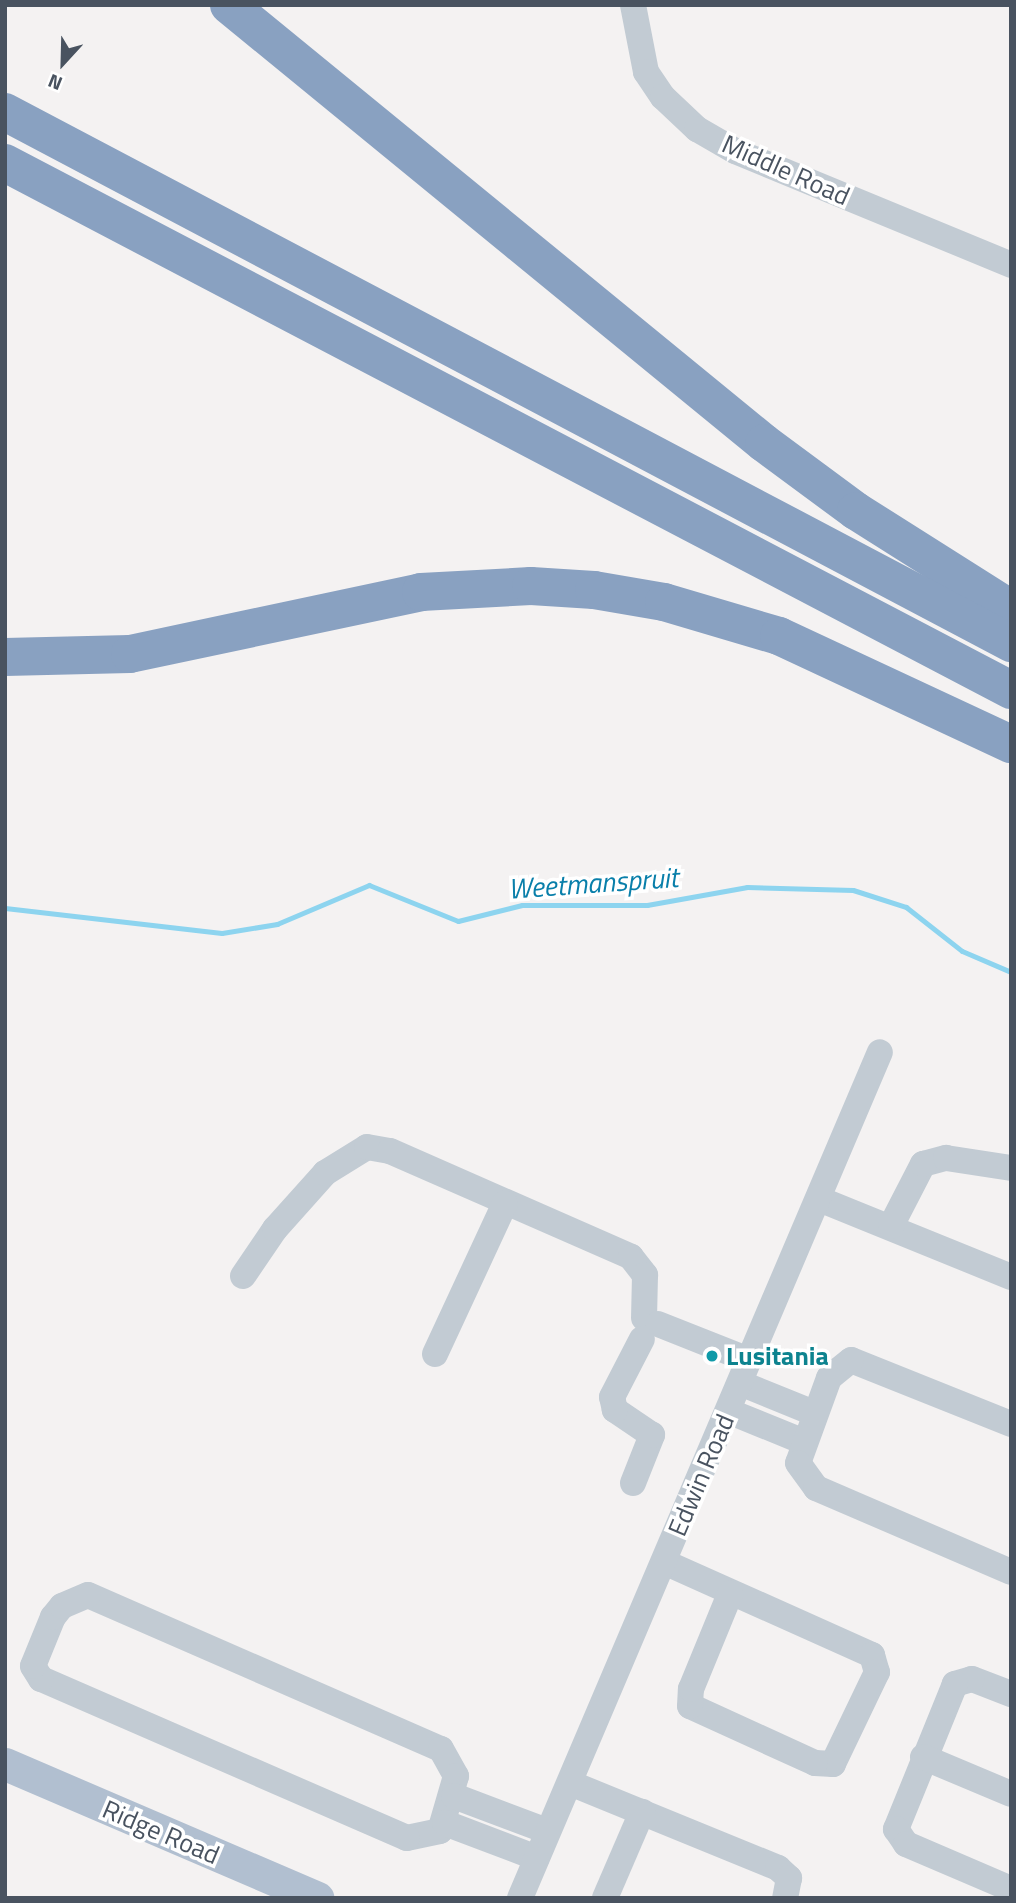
<!DOCTYPE html>
<html>
<head>
<meta charset="utf-8">
<style>
	body { margin:0 }
	#map { position:relative; width:1016px; height:1903px; overflow:hidden; background:#f4f2f2; font-family:"Titillium Web",sans-serif }
	div>[style] { position:absolute }
	[style*='--x'] { left:calc(var(--x)*1px); top:calc(var(--y)*1px); width:calc(var(--w)*1px); rotate:calc(var(--a)*1deg) }
	.stream>* { height:5px; margin:-2.5px; padding:0 2.5px; transform-origin:2.5px; border-radius:2.5px; background:#8dd4ef }
	.minor>* { height:26px; margin:-13px; padding:0 13px; transform-origin:13px; border-radius:13px; background:#c2cbd3 }
	.major>* { height:33px; margin:-16.5px; padding:0 16.5px; transform-origin:16.5px; border-radius:16.5px; background:#b1bfd0 }
	.highway>* { height:38px; margin:-19px; padding:0 19px; transform-origin:19px; border-radius:19px; background:#89a1c1 }
	.dots>* { width:19px; height:19px; translate:-50% -50%; box-sizing:border-box; border:4px solid #fff; border-radius:50% }
	span { translate:-50% -50%; white-space:nowrap; text-align:center; line-height:1.15; -webkit-text-stroke:7px #fff; paint-order:stroke }
	.street-label { font-size:26px; color:#495360 }
	.culture-label { font-size:26px; color:#0d838f; font-weight:700 }
	.left { translate:0 -50%; text-align:left }
	.water-label { font-size:28px; color:#097faa; font-style:italic }
	.frame { position:absolute; inset:0; border:7px solid #495360; pointer-events:none }
	.north { position:absolute; left:28px; top:28px; width:70px; height:70px; -webkit-text-stroke:5px #fff; paint-order:stroke; rotate:202deg; font-size:19px; font-weight:700; line-height:28px; text-align:center; color:#495360 }
	.north::after { content:''; display:block; margin:auto; width:24px; height:32px; background:#495360; clip-path:polygon(50% 0,100% 100%,50% 72%,0 100%) }
</style>
</head>
<body>
<div id="map">
	<div class="stream">
		<div style="--x:5;--y:908;--w:218;--a:6.6"></div>
		<div style="--x:222;--y:933;--w:56;--a:-9.3"></div>
		<div style="--x:277;--y:924;--w:100;--a:-23"></div>
		<div style="--x:369;--y:885;--w:96;--a:22"></div>
		<div style="--x:458;--y:921;--w:66;--a:-14"></div>
		<div style="--x:522;--y:905;--w:125;--a:0"></div>
		<div style="--x:647;--y:905;--w:102;--a:-10.2"></div>
		<div style="--x:747;--y:887;--w:106;--a:1.6"></div>
		<div style="--x:853;--y:890;--w:56;--a:17.8"></div>
		<div style="--x:906;--y:907;--w:71;--a:38.2"></div>
		<div style="--x:962;--y:951;--w:53;--a:23.2"></div>
	</div>
	<div class="minor">
		<div style="--x:633;--y:5;--w:68;--a:79"></div>
		<div style="--x:646;--y:72;--w:30;--a:56"></div>
		<div style="--x:663;--y:97;--w:47;--a:43.3"></div>
		<div style="--x:697;--y:129;--w:44;--a:30.1"></div>
		<div style="--x:735;--y:151;--w:299;--a:22.4"></div>
		<div style="--x:819;--y:1199;--w:207;--a:22.1"></div>
		<div style="--x:891;--y:1226;--w:70;--a:-62.7"></div>
		<div style="--x:923;--y:1164;--w:24;--a:-15"></div>
		<div style="--x:946;--y:1158;--w:66;--a:8.7"></div>
		<div style="--x:243;--y:1276;--w:57;--a:-55.8"></div>
		<div style="--x:275;--y:1229;--w:75;--a:-48.2"></div>
		<div style="--x:325;--y:1173;--w:49;--a:-31.8"></div>
		<div style="--x:367;--y:1147;--w:23;--a:10"></div>
		<div style="--x:390;--y:1151;--w:263;--a:23.7"></div>
		<div style="--x:631;--y:1257;--w:23;--a:52"></div>
		<div style="--x:645;--y:1275;--w:43;--a:91.3"></div>
		<div style="--x:658;--y:1324;--w:98;--a:21.6"></div>
		<div style="--x:435;--y:1354;--w:166;--a:-65.1"></div>
		<div style="--x:740;--y:1383;--w:80;--a:22.1"></div>
		<div style="--x:728;--y:1411;--w:80;--a:22.1"></div>
		<div style="--x:1011;--y:1424;--w:172;--a:-158.2"></div>
		<div style="--x:851;--y:1360;--w:28;--a:141"></div>
		<div style="--x:829;--y:1378;--w:90;--a:110"></div>
		<div style="--x:798;--y:1463;--w:31;--a:54"></div>
		<div style="--x:816;--y:1488;--w:212;--a:23.3"></div>
		<div style="--x:633;--y:1483;--w:52;--a:-68.4"></div>
		<div style="--x:652;--y:1435;--w:45;--a:-146"></div>
		<div style="--x:615;--y:1410;--w:13;--a:-103"></div>
		<div style="--x:612;--y:1397;--w:65;--a:-62.7"></div>
		<div style="--x:664;--y:1562;--w:228;--a:24.1"></div>
		<div style="--x:872;--y:1655;--w:18;--a:74"></div>
		<div style="--x:877;--y:1672;--w:102;--a:115.6"></div>
		<div style="--x:833;--y:1764;--w:18;--a:-177"></div>
		<div style="--x:815;--y:1763;--w:137;--a:-155.5"></div>
		<div style="--x:690;--y:1706;--w:17;--a:-87"></div>
		<div style="--x:691;--y:1689;--w:103;--a:-67.7"></div>
		<div style="--x:88;--y:1595;--w:385;--a:23.6"></div>
		<div style="--x:441;--y:1749;--w:31;--a:61"></div>
		<div style="--x:456;--y:1776;--w:57;--a:106.2"></div>
		<div style="--x:440;--y:1831;--w:34;--a:168"></div>
		<div style="--x:407;--y:1838;--w:399;--a:-156.5"></div>
		<div style="--x:41;--y:1679;--w:15;--a:-122"></div>
		<div style="--x:33;--y:1666;--w:53;--a:-67.8"></div>
		<div style="--x:53;--y:1617;--w:14;--a:-51"></div>
		<div style="--x:62;--y:1606;--w:28;--a:-23"></div>
		<div style="--x:1011;--y:1694;--w:42;--a:-159"></div>
		<div style="--x:972;--y:1679;--w:18;--a:164"></div>
		<div style="--x:955;--y:1684;--w:157;--a:112.1"></div>
		<div style="--x:896;--y:1829;--w:18;--a:56"></div>
		<div style="--x:906;--y:1844;--w:114;--a:23.2"></div>
		<div style="--x:923;--y:1757;--w:95;--a:22.8"></div>
		<div style="--x:570;--y:1783;--w:225;--a:22.2"></div>
		<div style="--x:778;--y:1868;--w:15;--a:42"></div>
		<div style="--x:789;--y:1878;--w:20;--a:101"></div>
		<div style="--x:454;--y:1796;--w:99;--a:20.6"></div>
		<div style="--x:445;--y:1823;--w:98;--a:20.8"></div>
		<div style="--x:520;--y:1898;--w:919;--a:-66.95"></div>
		<div style="--x:605;--y:1898;--w:94;--a:-66.7"></div>
	</div>
	<div class="major">
		<div style="--x:5;--y:1764;--w:340;--a:23.2"></div>
	</div>
	<div class="highway">
		<div style="--x:229;--y:5;--w:691;--a:39.31"></div>
		<div style="--x:764;--y:443;--w:114;--a:36.5"></div>
		<div style="--x:856;--y:511;--w:183;--a:32.3"></div>
		<div style="--x:5;--y:112;--w:1138;--a:27.83"></div>
		<div style="--x:5;--y:163;--w:1136;--a:27.65"></div>
		<div style="--x:5;--y:657;--w:125;--a:-1.4"></div>
		<div style="--x:130;--y:654;--w:298;--a:-12"></div>
		<div style="--x:421;--y:592;--w:110;--a:-3.1"></div>
		<div style="--x:531;--y:586;--w:63;--a:3.6"></div>
		<div style="--x:594;--y:590;--w:71;--a:9.7"></div>
		<div style="--x:664;--y:602;--w:120;--a:16.5"></div>
		<div style="--x:779;--y:636;--w:256;--a:25"></div>
	</div>
	<div class="dots">
		<div style="left:712px;top:1356px;background:#0f9aa8"></div>
	</div>
	<div class="street-label">
		<span style="left:786px;top:170px;rotate:24deg">Middle Road</span>
		<span style="left:701px;top:1475px;rotate:-67deg">Edwin Road</span>
		<span style="left:161px;top:1832px;rotate:23deg">Ridge Road</span>
	</div>
	<div class="culture-label">
		<span class="left" style="left:726px;top:1356px">Lusitania</span>
	</div>
	<div class="water-label">
		<span style="left:593px;top:883px;rotate:-4deg">Weetmanspruit</span>
	</div>
	<div class="frame"></div>
	<div class="north">N</div>
</div>
</body>
</html>
